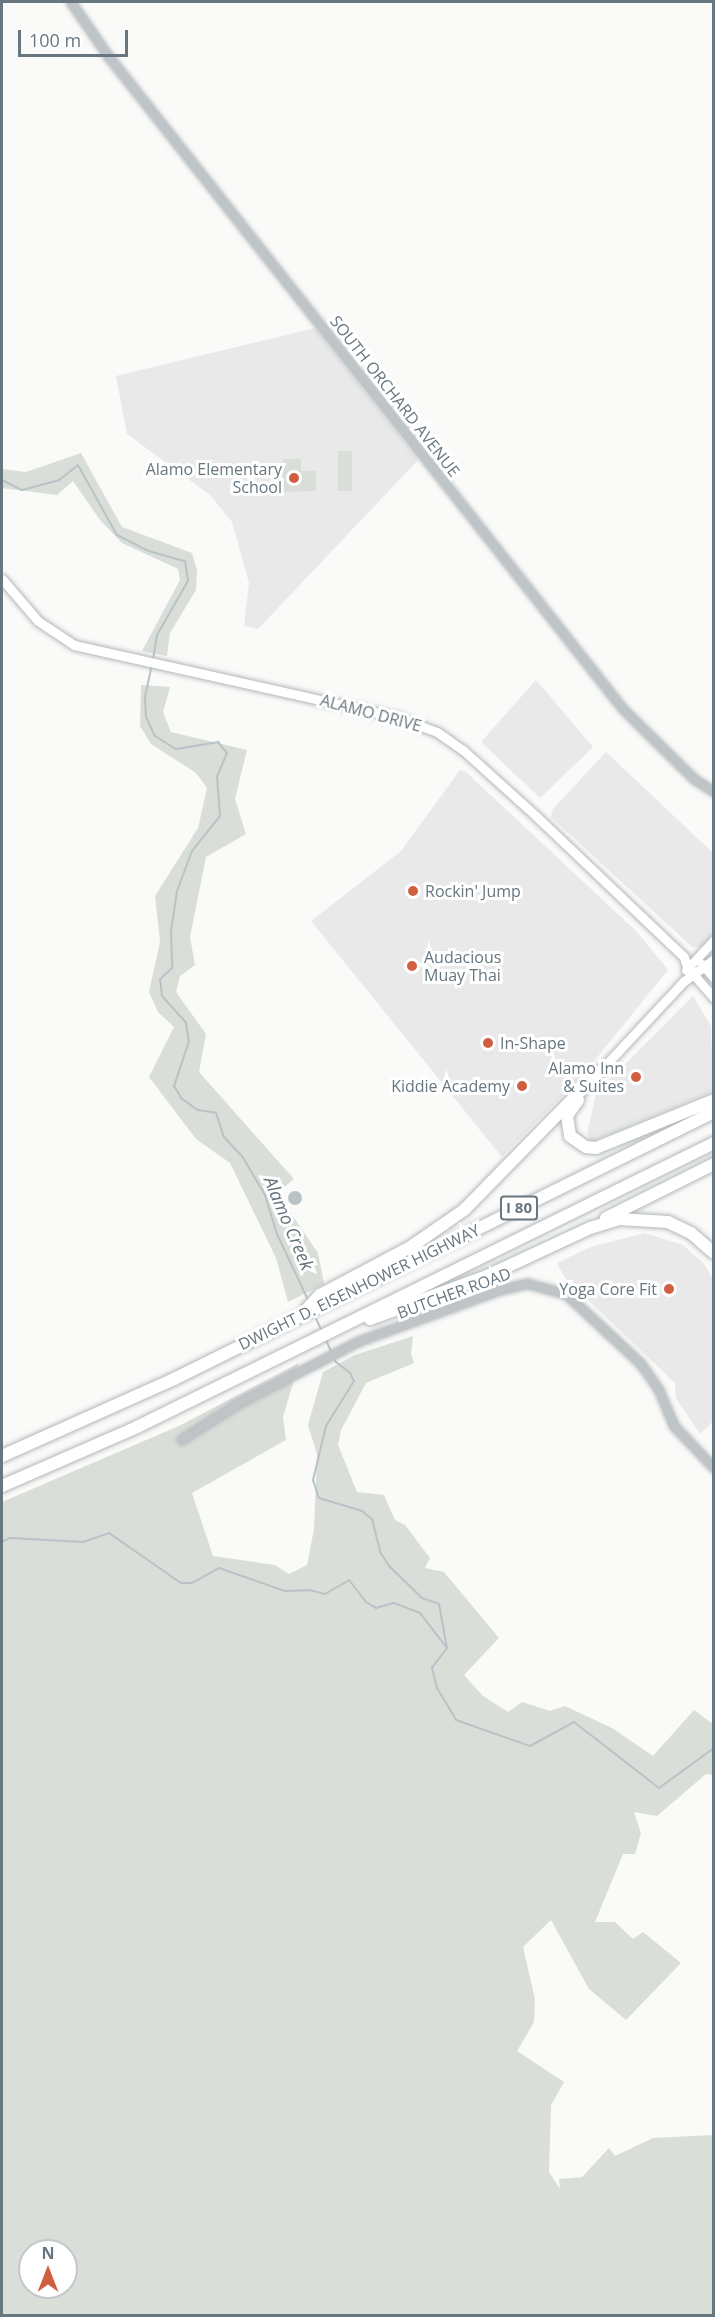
<!DOCTYPE html>
<html>
<head>
<meta charset="utf-8">
<style>
	body { margin:0 }
	#map { position:relative; width:715px; height:2317px; overflow:hidden; background:#fafaf8; font-family:"Open Sans",sans-serif }
	div>[style] { position:absolute }
	[style*='--x'] { left:calc(var(--x)*1px); top:calc(var(--y)*1px); width:calc(var(--w)*1px); rotate:calc(var(--a)*1deg) }
	.built>* { inset:0; background:#e8e9e8 }
	.green>* { inset:0; background:#daded8 }
	.water>* { inset:0; background:#b9c3c7 }
	.round { border-radius:50% }
	.stream>* { height:2px; margin:-1px; padding:0 1px; transform-origin:1px; border-radius:1px; background:#b9c3c7 }
	.roads { filter:drop-shadow(0 0 2px #b2b8bc) drop-shadow(0 0 2px #b2b8bc) }
	.tertiary>* { height:8px; margin:-4px; padding:0 4px; transform-origin:4px; border-radius:4px; background:#bfc4c7 }
	.secondary>* { height:9px; margin:-4.5px; padding:0 4.5px; transform-origin:4.5px; border-radius:4.5px; background:#fff }
	.motorway>* { height:12px; margin:-6px; padding:0 6px; transform-origin:6px; border-radius:6px; background:#fff }
	.dots>* { width:16px; height:16px; translate:-50% -50%; box-sizing:border-box; border:3px solid #fff; border-radius:50% }
	span { translate:-50% -50%; white-space:nowrap; text-align:center; line-height:1.15; -webkit-text-stroke:6px #fff; paint-order:stroke }
	.shield-label span { padding:2px 4px; background:#fff; border:2px solid; border-radius:4px; -webkit-text-stroke-width:0 }
	.shield-label { font-size:15px; color:#67767f; font-weight:700 }
	.street-label { font-size:16px; color:#67767f }
	.poi-label { font-size:16px; color:#67767f }
	.right { translate:-100% -50%; text-align:right }
	.left { translate:0 -50%; text-align:left }
	.water-label { font-size:18px; color:#637379; font-style:italic }
	.frame { position:absolute; inset:0; border:3px solid #67767f; pointer-events:none }
	.north { position:absolute; left:18px; top:2239px; width:60px; height:60px; box-sizing:border-box; background:#fff; border:2px solid #c2c8cc; border-radius:50%; rotate:0deg; font-size:16px; font-weight:700; line-height:24px; text-align:center; color:#67767f }
	.north::after { content:''; display:block; margin:auto; width:21px; height:27px; background:#d05f42; clip-path:polygon(50% 0,100% 100%,50% 72%,0 100%) }
	.scale { position:absolute; left:18px; top:30px; width:110px; height:27px; box-sizing:border-box; border:3px solid #67767f; border-top:0; padding-left:8px; font-size:18px; line-height:21px; white-space:nowrap; color:#67767f; -webkit-text-stroke:4px #fff; paint-order:stroke }
</style>
</head>
<body>
<div id="map">
	<div class="built">
		<div style="clip-path:polygon(315px 328px,418px 460px,258px 629px,244px 626px,249px 583px,232px 522px,210px 495px,127px 434px,116px 376px)"></div>
		<div style="clip-path:polygon(536px 680px,593px 747px,540px 798px,481px 742px)"></div>
		<div style="clip-path:polygon(606px 752px,713px 853px,713px 935px,702px 947px,692px 947px,551px 817px,553px 809px)"></div>
		<div style="clip-path:polygon(460px 770px,466px 772px,637px 932px,668px 970px,582px 1076px,502px 1157px,311px 921px,401px 851px)"></div>
		<div style="clip-path:polygon(693px 996px,711px 1026px,713px 1092px,591px 1142px,587px 1134px,596px 1093px)"></div>
		<div style="clip-path:polygon(645px 1233px,683px 1245px,704px 1264px,713px 1279px,713px 1421px,700px 1434px,676px 1398px,675px 1383px,565px 1278px,557px 1263px,590px 1247px)"></div>
	</div>
	<div class="green">
		<div style="clip-path:polygon(338px 451px,352px 451px,352px 491px,338px 491px)"></div>
		<div style="clip-path:polygon(81px 453px,122px 527px,192px 553px,197px 570px,196px 590px,170px 633px,167px 656px,142px 651px,180px 580px,178px 569px,122px 543px,100px 520px,73px 481px,57px 495px,2px 488px,2px 469px,26px 472px)"></div>
		<div style="clip-path:polygon(283px 459px,301px 459px,301px 471px,316px 471px,316px 491px,283px 492px)"></div>
		<div style="clip-path:polygon(141px 685px,170px 687px,163px 712px,171px 732px,247px 750px,235px 799px,246px 834px,206px 857px,190px 937px,195px 965px,180px 976px,176px 992px,206px 1034px,199px 1072px,294px 1179px,277px 1193px,318px 1253px,324px 1284px,288px 1302px,276px 1258px,230px 1163px,196px 1139px,149px 1077px,174px 1027px,158px 1012px,149px 992px,160px 942px,155px 896px,198px 828px,207px 788px,196px 773px,151px 744px,140px 726px)"></div>
		<div style="clip-path:polygon(evenodd,413px 1336px,411px 1354px,414px 1363px,366px 1383px,341px 1430px,338px 1445px,357px 1492px,384px 1495px,395px 1520px,405px 1525px,430px 1558px,425px 1568px,444px 1572px,499px 1638px,464px 1675px,483px 1696px,508px 1712px,522px 1702px,550px 1711px,565px 1706px,612px 1728px,653px 1756px,694px 1710px,713px 1724px,713px 1775px,706px 1774px,657px 1816px,634px 1812px,641px 1833px,635px 1854px,623px 1854px,595px 1922px,615px 1922px,633px 1939px,643px 1932px,681px 1963px,626px 2020px,589px 1989px,551px 1920px,523px 1947px,535px 1999px,534px 2022px,517px 2051px,564px 2082px,551px 2105px,549px 2172px,560px 2189px,559px 2179px,582px 2177px,609px 2148px,615px 2156px,653px 2138px,713px 2135px,713px 2315px,2px 2315px,2px 1502px,181px 1425px,299px 1363px,283px 1417px,286px 1440px,192px 1493px,213px 1556px,275px 1565px,289px 1574px,307px 1565px,314px 1529px,317px 1454px,308px 1425px,323px 1372px,355px 1355px,413px 1336px,30px 2251px,66px 2251px,66px 2287px,30px 2287px,30px 2251px)"></div>
	</div>
	<div class="water">
		<div class="round" style="left:288px;top:1191px;width:14px;height:14px"></div>
	</div>
	<div class="stream">
		<div style="--x:2;--y:480;--w:22;--a:27"></div>
		<div style="--x:22;--y:490;--w:38;--a:-15"></div>
		<div style="--x:59;--y:480;--w:24;--a:-38"></div>
		<div style="--x:78;--y:465;--w:80;--a:60.9"></div>
		<div style="--x:117;--y:535;--w:36;--a:27"></div>
		<div style="--x:149;--y:551;--w:37;--a:16"></div>
		<div style="--x:185;--y:561;--w:20;--a:81"></div>
		<div style="--x:188;--y:581;--w:62;--a:119.9"></div>
		<div style="--x:157;--y:635;--w:24;--a:99"></div>
		<div style="--x:152;--y:664;--w:35;--a:102"></div>
		<div style="--x:145;--y:698;--w:19;--a:87"></div>
		<div style="--x:146;--y:717;--w:21;--a:65"></div>
		<div style="--x:155;--y:736;--w:25;--a:32"></div>
		<div style="--x:176;--y:749;--w:43;--a:-9.5"></div>
		<div style="--x:218;--y:742;--w:14;--a:51"></div>
		<div style="--x:227;--y:753;--w:25;--a:113"></div>
		<div style="--x:217;--y:776;--w:40;--a:85.7"></div>
		<div style="--x:220;--y:816;--w:45;--a:128.7"></div>
		<div style="--x:192;--y:851;--w:43;--a:110.6"></div>
		<div style="--x:177;--y:891;--w:40;--a:98.5"></div>
		<div style="--x:171;--y:931;--w:37;--a:88"></div>
		<div style="--x:172;--y:968;--w:16;--a:137"></div>
		<div style="--x:160;--y:979;--w:17;--a:83"></div>
		<div style="--x:162;--y:996;--w:36;--a:48"></div>
		<div style="--x:186;--y:1023;--w:18;--a:81"></div>
		<div style="--x:189;--y:1041;--w:47;--a:108.4"></div>
		<div style="--x:174;--y:1086;--w:15;--a:58"></div>
		<div style="--x:182;--y:1099;--w:19;--a:35"></div>
		<div style="--x:198;--y:1110;--w:18;--a:9"></div>
		<div style="--x:216;--y:1113;--w:25;--a:72"></div>
		<div style="--x:224;--y:1137;--w:26;--a:47"></div>
		<div style="--x:242;--y:1156;--w:45;--a:59.5"></div>
		<div style="--x:265;--y:1195;--w:41;--a:72.9"></div>
		<div style="--x:277;--y:1234;--w:75;--a:64.8"></div>
		<div style="--x:315;--y:1316;--w:17;--a:66"></div>
		<div style="--x:326;--y:1340;--w:24;--a:66"></div>
		<div style="--x:336;--y:1362;--w:18;--a:38"></div>
		<div style="--x:350;--y:1373;--w:9;--a:63"></div>
		<div style="--x:354;--y:1381;--w:53;--a:121.9"></div>
		<div style="--x:326;--y:1426;--w:56;--a:103.5"></div>
		<div style="--x:313;--y:1480;--w:19;--a:72"></div>
		<div style="--x:319;--y:1498;--w:45;--a:16.8"></div>
		<div style="--x:362;--y:1511;--w:13;--a:39"></div>
		<div style="--x:372;--y:1519;--w:34;--a:76"></div>
		<div style="--x:380;--y:1552;--w:17;--a:57"></div>
		<div style="--x:389;--y:1566;--w:46;--a:44.1"></div>
		<div style="--x:422;--y:1598;--w:18;--a:19"></div>
		<div style="--x:439;--y:1604;--w:45;--a:79.7"></div>
		<div style="--x:2;--y:1542;--w:9;--a:-27"></div>
		<div style="--x:10;--y:1538;--w:73;--a:3.1"></div>
		<div style="--x:83;--y:1542;--w:28;--a:-19"></div>
		<div style="--x:109;--y:1533;--w:88;--a:34.8"></div>
		<div style="--x:181;--y:1583;--w:11;--a:0"></div>
		<div style="--x:192;--y:1583;--w:31;--a:-29"></div>
		<div style="--x:219;--y:1568;--w:70;--a:19.2"></div>
		<div style="--x:285;--y:1591;--w:25;--a:-2"></div>
		<div style="--x:310;--y:1590;--w:16;--a:15"></div>
		<div style="--x:325;--y:1594;--w:28;--a:-30"></div>
		<div style="--x:349;--y:1580;--w:28;--a:52"></div>
		<div style="--x:366;--y:1602;--w:12;--a:31"></div>
		<div style="--x:376;--y:1608;--w:19;--a:-16"></div>
		<div style="--x:394;--y:1603;--w:28;--a:21"></div>
		<div style="--x:420;--y:1613;--w:44;--a:52.4"></div>
		<div style="--x:447;--y:1648;--w:25;--a:127"></div>
		<div style="--x:432;--y:1668;--w:21;--a:76"></div>
		<div style="--x:437;--y:1688;--w:37;--a:59"></div>
		<div style="--x:456;--y:1720;--w:78;--a:19.4"></div>
		<div style="--x:530;--y:1746;--w:50;--a:-28.6"></div>
		<div style="--x:574;--y:1722;--w:108;--a:37.8"></div>
		<div style="--x:659;--y:1788;--w:68;--a:-36"></div>
	</div>
	<div class="roads">
		<div class="tertiary">
			<div style="--x:71;--y:2;--w:67;--a:55.4"></div>
			<div style="--x:109;--y:57;--w:830;--a:51.75"></div>
			<div style="--x:623;--y:709;--w:100;--a:44.6"></div>
			<div style="--x:694;--y:779;--w:24;--a:33"></div>
			<div style="--x:182;--y:1440;--w:67;--a:-32.7"></div>
			<div style="--x:238;--y:1404;--w:135;--a:-27.3"></div>
			<div style="--x:358;--y:1342;--w:152;--a:-20"></div>
			<div style="--x:501;--y:1290;--w:28;--a:-13"></div>
			<div style="--x:528;--y:1284;--w:39;--a:15"></div>
			<div style="--x:566;--y:1294;--w:103;--a:43"></div>
			<div style="--x:641;--y:1364;--w:32;--a:55"></div>
			<div style="--x:659;--y:1390;--w:39;--a:67"></div>
			<div style="--x:674;--y:1426;--w:58;--a:46.4"></div>
		</div>
		<div class="secondary">
			<div style="--x:2;--y:579;--w:55;--a:49.4"></div>
			<div style="--x:38;--y:621;--w:43;--a:33.7"></div>
			<div style="--x:74;--y:645;--w:331;--a:12.6"></div>
			<div style="--x:397;--y:717;--w:43;--a:20.6"></div>
			<div style="--x:437;--y:732;--w:32;--a:35"></div>
			<div style="--x:463;--y:750;--w:98;--a:42.1"></div>
			<div style="--x:536;--y:816;--w:204;--a:43.6"></div>
			<div style="--x:684;--y:957;--w:10;--a:73"></div>
			<div style="--x:687;--y:967;--w:41;--a:48.9"></div>
			<div style="--x:702;--y:964;--w:18;--a:49"></div>
			<div style="--x:686;--y:970;--w:41;--a:-47"></div>
			<div style="--x:600;--y:1071;--w:123;--a:-47"></div>
			<div style="--x:684;--y:981;--w:37;--a:-36"></div>
		</div>
		<div class="motorway">
			<div style="--x:578;--y:1100;--w:19;--a:125"></div>
			<div style="--x:567;--y:1116;--w:20;--a:81"></div>
			<div style="--x:570;--y:1136;--w:19;--a:35"></div>
			<div style="--x:586;--y:1147;--w:10;--a:6"></div>
			<div style="--x:596;--y:1148;--w:127;--a:-22.1"></div>
			<div style="--x:606;--y:1218;--w:121;--a:-26.6"></div>
			<div style="--x:306;--y:1310;--w:21;--a:-47"></div>
			<div style="--x:320;--y:1295;--w:104;--a:-28"></div>
			<div style="--x:412;--y:1246;--w:63;--a:-34.7"></div>
			<div style="--x:464;--y:1210;--w:194;--a:-45.6"></div>
			<div style="--x:370;--y:1319;--w:125;--a:-20.2"></div>
			<div style="--x:487;--y:1276;--w:114;--a:-25"></div>
			<div style="--x:590;--y:1228;--w:30;--a:-17"></div>
			<div style="--x:619;--y:1219;--w:49;--a:3.5"></div>
			<div style="--x:668;--y:1222;--w:25;--a:26"></div>
			<div style="--x:691;--y:1233;--w:30;--a:41"></div>
			<div style="--x:2;--y:1456;--w:188;--a:-24.1"></div>
			<div style="--x:174;--y:1379;--w:602;--a:-26.31"></div>
			<div style="--x:2;--y:1486;--w:147;--a:-23.6"></div>
			<div style="--x:137;--y:1427;--w:643;--a:-26.21"></div>
		</div>
	</div>
	<div class="dots">
		<div style="left:294px;top:478px;background:#d05f42"></div>
		<div style="left:413px;top:891px;background:#d05f42"></div>
		<div style="left:412px;top:966px;background:#d05f42"></div>
		<div style="left:488px;top:1043px;background:#d05f42"></div>
		<div style="left:636px;top:1077px;background:#d05f42"></div>
		<div style="left:522px;top:1086px;background:#d05f42"></div>
		<div style="left:669px;top:1289px;background:#d05f42"></div>
	</div>
	<div class="shield-label">
		<span style="left:519px;top:1208px">I 80</span>
	</div>
	<div class="street-label">
		<span style="left:395px;top:396px;rotate:52deg">SOUTH ORCHARD AVENUE</span>
		<span style="left:371px;top:713px;rotate:15deg">ALAMO DRIVE</span>
		<span style="left:359px;top:1287px;rotate:-26deg">DWIGHT D. EISENHOWER HIGHWAY</span>
		<span style="left:454px;top:1293px;rotate:-20deg">BUTCHER ROAD</span>
	</div>
	<div class="poi-label">
		<span class="right" style="left:282px;top:478px">Alamo Elementary<br>School</span>
		<span class="left" style="left:425px;top:891px">Rockin' Jump</span>
		<span class="left" style="left:424px;top:966px">Audacious<br>Muay Thai</span>
		<span class="left" style="left:500px;top:1043px">In-Shape</span>
		<span class="right" style="left:624px;top:1077px">Alamo Inn<br>&amp; Suites</span>
		<span class="right" style="left:510px;top:1086px">Kiddie Academy</span>
		<span class="right" style="left:657px;top:1289px">Yoga Core Fit</span>
	</div>
	<div class="water-label">
		<span style="left:289px;top:1223px;rotate:67deg">Alamo Creek</span>
	</div>
	<div class="frame"></div>
	<div class="north">N</div>
	<div class="scale">100 m</div>
</div>
</body>
</html>
